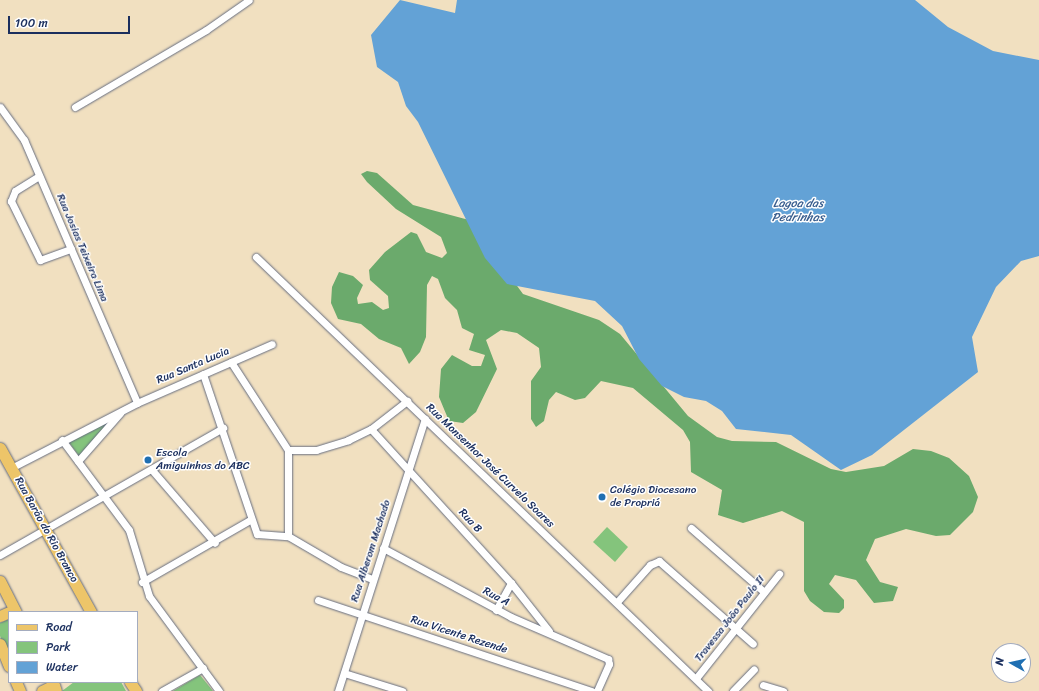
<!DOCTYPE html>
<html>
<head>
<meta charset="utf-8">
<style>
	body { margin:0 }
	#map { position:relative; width:1039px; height:691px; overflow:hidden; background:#f1e0c0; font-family:Sriracha,sans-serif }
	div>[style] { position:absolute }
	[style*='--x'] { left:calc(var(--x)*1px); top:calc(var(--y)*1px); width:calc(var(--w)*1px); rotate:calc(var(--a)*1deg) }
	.green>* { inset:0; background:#84c47c }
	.forest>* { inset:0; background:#6baa6c }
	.water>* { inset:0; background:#63a2d6 }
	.roads { filter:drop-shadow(0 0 1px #666d80) drop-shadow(0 0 1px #666d80) }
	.street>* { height:7px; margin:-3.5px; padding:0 3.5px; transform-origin:3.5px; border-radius:3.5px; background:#fff }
	.primary>* { height:11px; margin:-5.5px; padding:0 5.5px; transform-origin:5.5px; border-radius:5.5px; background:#edc569 }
	.dots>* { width:11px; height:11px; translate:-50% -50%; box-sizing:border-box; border:2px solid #fff; border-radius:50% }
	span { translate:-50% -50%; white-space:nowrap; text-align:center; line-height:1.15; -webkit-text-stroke:3px #fff; paint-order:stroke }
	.street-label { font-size:11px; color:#1b2f5e }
	.poi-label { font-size:11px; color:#1b2f5e }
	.left { translate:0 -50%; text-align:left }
	.water-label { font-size:12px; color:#385d8e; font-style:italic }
	.legend { position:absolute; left:8px; top:611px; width:130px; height:72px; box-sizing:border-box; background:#fff; border:1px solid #a4acbf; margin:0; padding:5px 7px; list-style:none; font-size:12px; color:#1b2f5e }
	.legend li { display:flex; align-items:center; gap:8px; height:20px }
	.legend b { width:20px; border:1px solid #a4acbf }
	.north { position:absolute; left:991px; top:643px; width:40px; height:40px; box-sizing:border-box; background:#fff; border:1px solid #a4acbf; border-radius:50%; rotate:278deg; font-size:11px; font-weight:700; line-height:16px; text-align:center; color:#1b2f5e }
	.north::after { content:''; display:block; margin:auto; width:14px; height:18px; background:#1f6fb2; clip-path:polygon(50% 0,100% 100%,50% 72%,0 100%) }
	.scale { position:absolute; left:8px; top:16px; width:122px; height:18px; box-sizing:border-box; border:2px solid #1b2f5e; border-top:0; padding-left:5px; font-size:12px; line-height:14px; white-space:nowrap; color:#1b2f5e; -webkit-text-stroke:3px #fff; paint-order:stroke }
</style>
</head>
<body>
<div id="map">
	<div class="green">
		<div style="clip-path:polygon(112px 418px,79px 456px,68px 441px)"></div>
		<div style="clip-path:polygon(607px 527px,628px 547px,615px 562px,593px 542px)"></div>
		<div style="clip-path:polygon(9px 619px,9px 659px,0 636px,0 623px)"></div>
		<div style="clip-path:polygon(200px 675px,213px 691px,173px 691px)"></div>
		<div style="clip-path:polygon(74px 682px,121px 682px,126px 691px,62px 691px)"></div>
	</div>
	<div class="forest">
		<div style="clip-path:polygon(367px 171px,377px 173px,413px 205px,469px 220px,523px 294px,599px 320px,620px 334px,688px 416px,717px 437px,732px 441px,776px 442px,831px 469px,846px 472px,884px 466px,913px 449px,931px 451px,949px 458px,969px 476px,978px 497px,973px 512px,950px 535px,936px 536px,906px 529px,875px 539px,866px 560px,880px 582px,898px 587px,893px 601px,874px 603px,856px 580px,835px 575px,829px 584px,844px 600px,844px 608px,839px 613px,824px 612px,810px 601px,804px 591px,804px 522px,782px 511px,743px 523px,718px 515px,722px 490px,691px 472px,690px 442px,683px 430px,633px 388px,601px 381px,585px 398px,575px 400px,556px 392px,549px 400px,544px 421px,536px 427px,531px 419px,531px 381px,541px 367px,539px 348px,517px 333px,501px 330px,486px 340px,497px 369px,476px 412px,463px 423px,449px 421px,439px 397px,441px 369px,452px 355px,472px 366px,481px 366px,485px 355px,469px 350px,474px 334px,462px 328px,457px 310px,445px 298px,438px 279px,432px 276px,427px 285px,426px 337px,420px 352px,409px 364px,401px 348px,379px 339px,361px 324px,338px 319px,331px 303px,332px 287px,339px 272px,353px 276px,363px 285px,357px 298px,358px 304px,372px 302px,383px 310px,389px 308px,388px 296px,370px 280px,369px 270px,385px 252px,411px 232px,417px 234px,426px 252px,442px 258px,447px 253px,441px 237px,396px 209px,367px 182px,361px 174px)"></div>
	</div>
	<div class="water">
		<div style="clip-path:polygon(400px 0,455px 13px,457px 0,915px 0,948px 27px,993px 51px,1039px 60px,1039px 256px,1021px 261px,996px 287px,972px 337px,978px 372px,872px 455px,841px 470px,791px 435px,736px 429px,722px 411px,706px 401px,684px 397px,662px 386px,639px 359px,622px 326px,595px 301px,507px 284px,485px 258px,418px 122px,406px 106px,398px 82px,377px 67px,371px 35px)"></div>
	</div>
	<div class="roads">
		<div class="street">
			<div style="--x:0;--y:107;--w:41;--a:54"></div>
			<div style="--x:24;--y:140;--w:286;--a:66.7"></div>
			<div style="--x:75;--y:107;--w:152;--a:-30.4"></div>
			<div style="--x:206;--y:30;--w:52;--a:-34.9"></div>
			<div style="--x:39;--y:176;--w:28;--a:148"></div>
			<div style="--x:15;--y:191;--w:11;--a:112"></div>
			<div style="--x:11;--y:201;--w:66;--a:63.8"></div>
			<div style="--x:40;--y:260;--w:33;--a:-20"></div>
			<div style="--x:256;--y:257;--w:627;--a:43.84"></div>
			<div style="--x:231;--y:362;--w:105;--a:57.1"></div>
			<div style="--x:288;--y:450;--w:86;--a:90"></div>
			<div style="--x:203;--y:374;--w:169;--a:71.4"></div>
			<div style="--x:257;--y:534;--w:31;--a:4"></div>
			<div style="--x:288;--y:536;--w:61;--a:30.3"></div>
			<div style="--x:341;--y:567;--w:34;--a:21"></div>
			<div style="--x:371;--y:429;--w:208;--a:47.7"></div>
			<div style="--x:511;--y:583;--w:61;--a:51.6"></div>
			<div style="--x:62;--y:440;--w:112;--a:53.3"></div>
			<div style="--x:129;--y:530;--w:69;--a:73.1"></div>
			<div style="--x:149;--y:596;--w:118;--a:53.6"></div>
			<div style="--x:288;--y:450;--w:28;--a:0"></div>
			<div style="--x:316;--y:450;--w:34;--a:-17"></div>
			<div style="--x:348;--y:440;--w:25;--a:-26"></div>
			<div style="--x:371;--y:429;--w:46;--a:-37.9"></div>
			<div style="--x:78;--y:461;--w:64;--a:-48.8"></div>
			<div style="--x:11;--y:468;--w:142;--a:-27.3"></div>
			<div style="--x:137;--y:403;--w:147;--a:-23.6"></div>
			<div style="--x:152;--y:470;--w:96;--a:49.2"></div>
			<div style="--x:691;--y:528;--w:97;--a:41.2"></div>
			<div style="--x:383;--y:548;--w:145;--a:28.3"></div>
			<div style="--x:511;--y:617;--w:106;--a:23.4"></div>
			<div style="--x:608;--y:659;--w:5;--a:79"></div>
			<div style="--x:609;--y:664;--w:30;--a:114"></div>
			<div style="--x:0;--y:555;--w:257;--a:-29.7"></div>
			<div style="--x:142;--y:582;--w:125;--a:-29.9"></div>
			<div style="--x:318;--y:600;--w:289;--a:18.4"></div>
			<div style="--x:617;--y:602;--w:50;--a:-48.3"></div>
			<div style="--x:650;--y:565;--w:10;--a:-24"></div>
			<div style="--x:659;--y:561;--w:125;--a:41.4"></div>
			<div style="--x:496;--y:610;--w:31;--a:-61"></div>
			<div style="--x:344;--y:673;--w:61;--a:17.2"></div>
			<div style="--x:697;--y:677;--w:132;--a:-51.5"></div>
			<div style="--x:763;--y:685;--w:21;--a:17"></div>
			<div style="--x:162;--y:691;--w:47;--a:-29.3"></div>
			<div style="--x:338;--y:691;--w:286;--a:-72.3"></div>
			<div style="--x:733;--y:691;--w:30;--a:-46"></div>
		</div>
		<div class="primary">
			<div style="--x:0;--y:448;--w:188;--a:61"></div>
			<div style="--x:0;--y:581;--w:35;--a:63"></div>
			<div style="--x:0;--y:616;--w:10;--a:-24"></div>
			<div style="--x:0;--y:644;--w:24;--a:68"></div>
			<div style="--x:16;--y:682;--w:10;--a:66"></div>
			<div style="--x:130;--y:682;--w:11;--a:56"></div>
			<div style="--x:42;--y:691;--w:13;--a:-27"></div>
			<div style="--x:54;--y:685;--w:6;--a:72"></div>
		</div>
	</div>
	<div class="dots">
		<div style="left:148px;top:460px;background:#1f6fb2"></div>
		<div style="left:602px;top:497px;background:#1f6fb2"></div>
	</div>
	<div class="street-label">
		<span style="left:82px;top:248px;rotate:67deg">Rua Josias Teixeira Lima</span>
		<span style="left:193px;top:366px;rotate:-23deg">Rua Santa Lucia</span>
		<span style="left:490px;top:466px;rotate:44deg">Rua Monsenhor José Curvelo Soares</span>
		<span style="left:470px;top:521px;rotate:47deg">Rua B</span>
		<span style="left:46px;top:530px;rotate:61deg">Rua Barão do Rio Branco</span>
		<span style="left:371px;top:551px;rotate:-72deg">Rua Alberom Machado</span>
		<span style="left:496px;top:597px;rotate:28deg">Rua A</span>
		<span style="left:730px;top:619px;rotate:-52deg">Travessa João Paulo II</span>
		<span style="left:459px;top:635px;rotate:18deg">Rua Vicente Rezende</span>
	</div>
	<div class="poi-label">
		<span class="left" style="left:156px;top:460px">Escola<br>Amiguinhos do ABC</span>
		<span class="left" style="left:610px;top:497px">Colégio Diocesano<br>de Propriá</span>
	</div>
	<div class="water-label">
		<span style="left:798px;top:211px">Lagoa das<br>Pedrinhas</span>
	</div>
	<ul class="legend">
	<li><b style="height:5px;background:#edc569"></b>Road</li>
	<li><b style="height:11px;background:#84c47c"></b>Park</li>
	<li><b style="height:11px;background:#63a2d6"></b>Water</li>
	</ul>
	<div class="north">N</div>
	<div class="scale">100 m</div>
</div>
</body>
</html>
